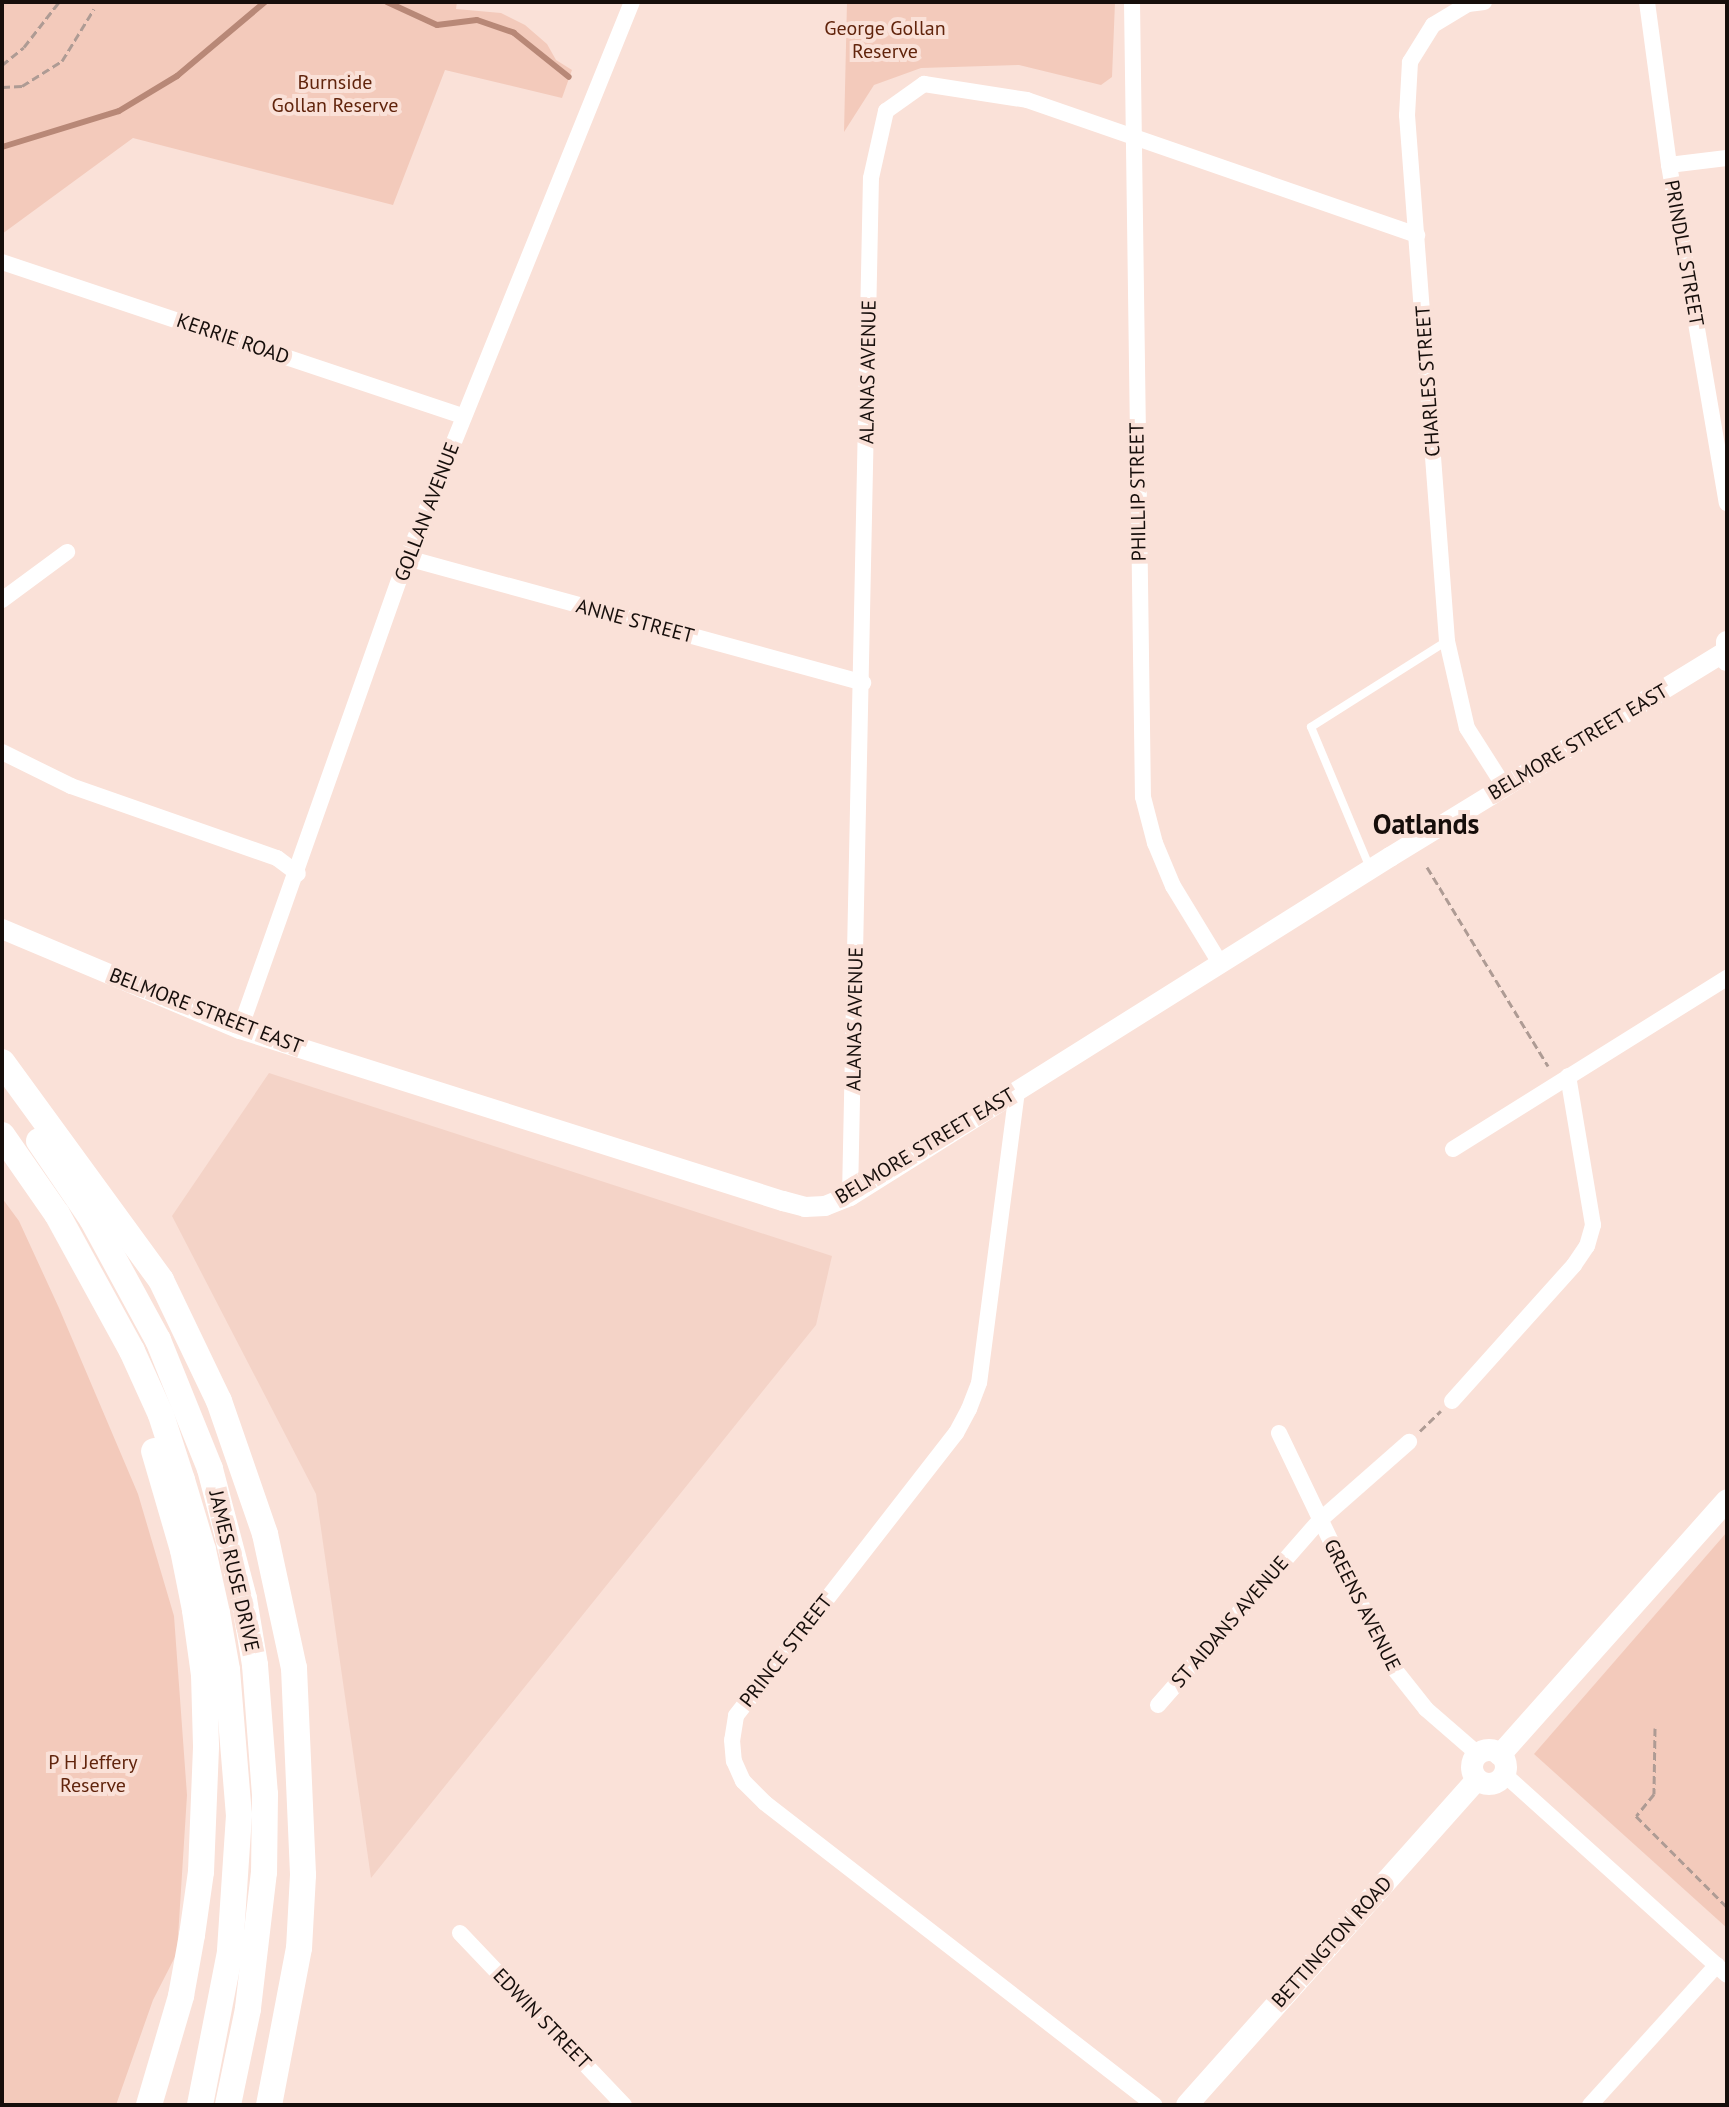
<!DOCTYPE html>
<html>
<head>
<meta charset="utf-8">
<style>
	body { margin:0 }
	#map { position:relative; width:1729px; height:2107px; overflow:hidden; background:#fae1d8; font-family:"PT Sans",sans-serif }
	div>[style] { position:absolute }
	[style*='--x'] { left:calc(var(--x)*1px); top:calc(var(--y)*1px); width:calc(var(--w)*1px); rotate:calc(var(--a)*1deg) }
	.built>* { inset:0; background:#f4d3c7 }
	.green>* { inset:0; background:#f3cabb }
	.stream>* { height:6px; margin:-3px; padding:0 3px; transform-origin:3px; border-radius:3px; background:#b88877 }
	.path>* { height:3px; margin-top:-1.5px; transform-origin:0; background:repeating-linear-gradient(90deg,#ae9b94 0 8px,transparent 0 12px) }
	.service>* { height:8px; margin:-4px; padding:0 4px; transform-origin:4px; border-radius:4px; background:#fff }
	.minor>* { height:16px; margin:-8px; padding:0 8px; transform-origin:8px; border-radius:8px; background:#fff }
	.tertiary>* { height:20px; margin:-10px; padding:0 10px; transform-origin:10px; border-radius:10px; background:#fff }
	.secondary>* { height:22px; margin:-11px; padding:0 11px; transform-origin:11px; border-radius:11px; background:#fff }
	.secondary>.ring { margin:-11px; padding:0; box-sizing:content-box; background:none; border:22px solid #fff; border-radius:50% }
	.trunk>* { height:26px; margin:-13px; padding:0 13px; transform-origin:13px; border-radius:13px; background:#fff }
	span { translate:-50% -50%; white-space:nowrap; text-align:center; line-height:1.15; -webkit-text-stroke:8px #fae1d8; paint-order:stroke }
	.park-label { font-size:20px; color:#61240c }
	.street-label { font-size:20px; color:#160e0b }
	.district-label { font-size:28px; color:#160e0b; font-weight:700 }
	.frame { position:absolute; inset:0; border:4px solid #160e0b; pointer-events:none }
</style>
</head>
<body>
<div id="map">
	<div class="built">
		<div style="clip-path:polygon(269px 1073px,832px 1256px,816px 1325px,371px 1878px,316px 1494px,172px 1216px)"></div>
	</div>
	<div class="green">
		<div style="clip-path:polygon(2px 2px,457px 2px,456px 9px,501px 13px,525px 25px,547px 44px,556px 60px,572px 70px,562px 98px,445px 70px,393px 205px,133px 138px,2px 234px)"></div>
		<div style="clip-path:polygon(847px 2px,1115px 2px,1112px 77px,1101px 85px,1019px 65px,921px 68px,874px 85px,844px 132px)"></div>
		<div style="clip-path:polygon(2px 1198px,19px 1221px,59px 1308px,138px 1494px,174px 1616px,187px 1795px,177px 1953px,153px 2000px,116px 2105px,2px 2105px)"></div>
		<div style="clip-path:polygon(1727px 1532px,1727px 1928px,1534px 1754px)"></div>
	</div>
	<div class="stream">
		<div style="--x:387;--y:2;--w:55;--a:24.7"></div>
		<div style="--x:437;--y:25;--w:40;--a:-7.1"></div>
		<div style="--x:477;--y:20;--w:39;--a:19"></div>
		<div style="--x:514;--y:33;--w:70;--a:38.7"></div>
		<div style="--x:2;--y:147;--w:122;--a:-17.1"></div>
		<div style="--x:119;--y:111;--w:68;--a:-31.1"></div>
		<div style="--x:177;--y:76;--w:115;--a:-40.1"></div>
	</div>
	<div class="path">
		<div style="--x:2;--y:65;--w:28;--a:-39"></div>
		<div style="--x:24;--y:47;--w:57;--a:-52.1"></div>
		<div style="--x:2;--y:87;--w:20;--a:-3"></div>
		<div style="--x:22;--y:86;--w:47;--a:-32"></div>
		<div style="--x:62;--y:61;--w:61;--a:-58.4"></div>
		<div style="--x:1427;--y:867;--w:233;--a:58.7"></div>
		<div style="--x:1420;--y:1431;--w:29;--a:-44"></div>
		<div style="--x:1655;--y:1728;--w:66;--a:90.9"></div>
		<div style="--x:1654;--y:1794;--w:28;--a:129"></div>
		<div style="--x:1636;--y:1816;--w:129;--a:45"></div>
	</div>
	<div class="service">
		<div style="--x:1370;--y:868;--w:153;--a:-112.7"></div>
		<div style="--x:1311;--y:727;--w:161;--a:-32.3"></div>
	</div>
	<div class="minor">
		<div style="--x:1132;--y:2;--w:795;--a:89.21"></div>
		<div style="--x:1143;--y:797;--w:48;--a:75.4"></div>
		<div style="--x:1155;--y:843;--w:47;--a:67.3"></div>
		<div style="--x:1173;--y:886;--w:90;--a:58.6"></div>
		<div style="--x:1484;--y:2;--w:16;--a:173"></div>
		<div style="--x:1468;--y:4;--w:41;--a:149"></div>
		<div style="--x:1433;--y:25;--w:44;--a:121.9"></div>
		<div style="--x:1410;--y:62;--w:53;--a:93.2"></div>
		<div style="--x:1407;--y:115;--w:528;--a:85.65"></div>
		<div style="--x:1447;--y:641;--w:89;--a:77.1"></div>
		<div style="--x:1467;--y:728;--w:69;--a:57.5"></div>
		<div style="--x:1647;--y:2;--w:164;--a:82.3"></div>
		<div style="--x:1669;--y:165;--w:343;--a:80.3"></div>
		<div style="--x:1669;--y:165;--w:58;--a:-6.9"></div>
		<div style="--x:2;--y:262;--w:487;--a:18.5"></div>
		<div style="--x:407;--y:558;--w:473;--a:15.3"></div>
		<div style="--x:2;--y:600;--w:81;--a:-36.4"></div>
		<div style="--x:2;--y:752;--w:77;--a:26.2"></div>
		<div style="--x:71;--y:786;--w:218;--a:19.3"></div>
		<div style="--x:277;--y:858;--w:26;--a:37"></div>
		<div style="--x:240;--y:1029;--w:500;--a:-70.5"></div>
		<div style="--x:407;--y:558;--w:600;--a:-67.97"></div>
		<div style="--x:1017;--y:1091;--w:294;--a:97.4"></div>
		<div style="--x:979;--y:1383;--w:28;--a:111"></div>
		<div style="--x:969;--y:1409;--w:27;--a:118"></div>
		<div style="--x:956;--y:1433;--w:358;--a:127.9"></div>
		<div style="--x:736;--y:1716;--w:24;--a:99"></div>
		<div style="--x:732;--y:1740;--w:21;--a:85"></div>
		<div style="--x:734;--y:1761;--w:22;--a:66"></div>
		<div style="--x:743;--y:1781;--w:31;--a:45"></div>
		<div style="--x:765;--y:1803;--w:493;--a:37.8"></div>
		<div style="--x:1453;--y:1149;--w:323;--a:-32"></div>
		<div style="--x:850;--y:1196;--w:1018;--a:-88.82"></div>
		<div style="--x:871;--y:178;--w:69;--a:-77.4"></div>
		<div style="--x:886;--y:111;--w:47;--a:-35.4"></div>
		<div style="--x:924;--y:84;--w:104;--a:8.8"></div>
		<div style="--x:1027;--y:100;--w:413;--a:19.1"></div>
		<div style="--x:1452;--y:1401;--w:183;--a:-48.1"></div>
		<div style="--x:1574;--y:1265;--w:23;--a:-56"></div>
		<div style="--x:1587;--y:1246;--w:22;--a:-74"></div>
		<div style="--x:1593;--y:1225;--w:151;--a:-99.5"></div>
		<div style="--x:1279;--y:1433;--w:253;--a:64.4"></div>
		<div style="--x:1388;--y:1661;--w:61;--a:51.6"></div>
		<div style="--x:1426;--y:1709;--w:69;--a:40.9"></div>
		<div style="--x:1158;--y:1705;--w:244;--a:-48.8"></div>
		<div style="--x:1319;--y:1521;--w:120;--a:-41.3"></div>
		<div style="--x:1504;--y:1774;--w:300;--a:42"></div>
		<div style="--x:460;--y:1933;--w:238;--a:46.4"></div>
		<div style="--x:1590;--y:2105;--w:189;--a:-47.8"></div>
	</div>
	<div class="tertiary">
		<div style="--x:2;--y:929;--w:258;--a:22.8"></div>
		<div style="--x:240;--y:1029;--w:570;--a:17.58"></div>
		<div style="--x:783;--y:1201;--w:23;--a:15"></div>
		<div style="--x:805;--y:1207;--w:20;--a:-3"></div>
		<div style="--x:825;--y:1206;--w:27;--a:-22"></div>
		<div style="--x:850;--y:1196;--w:638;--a:-32.12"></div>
		<div style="--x:1390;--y:857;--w:392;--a:-31.5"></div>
	</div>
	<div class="secondary">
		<div style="--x:1727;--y:642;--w:18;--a:90"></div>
		<div class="ring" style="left:1472px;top:1750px;width:12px;height:12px"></div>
		<div style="--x:1500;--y:1755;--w:341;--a:-48.3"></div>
		<div style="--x:1187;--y:2105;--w:436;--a:-48.3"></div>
	</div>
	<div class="trunk">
		<div style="--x:2;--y:1062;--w:270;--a:53.9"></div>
		<div style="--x:161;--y:1280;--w:134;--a:64.4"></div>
		<div style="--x:219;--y:1401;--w:141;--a:70.9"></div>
		<div style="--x:265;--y:1534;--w:137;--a:77.8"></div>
		<div style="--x:294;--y:1668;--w:207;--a:87.5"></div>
		<div style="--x:303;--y:1875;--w:73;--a:93.1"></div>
		<div style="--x:299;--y:1948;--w:160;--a:100.8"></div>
		<div style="--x:2;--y:1135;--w:96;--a:55.2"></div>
		<div style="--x:57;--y:1214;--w:156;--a:61.3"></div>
		<div style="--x:132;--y:1351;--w:70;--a:65.6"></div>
		<div style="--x:161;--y:1415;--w:68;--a:72.1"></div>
		<div style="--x:182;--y:1480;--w:73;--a:73.3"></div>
		<div style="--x:203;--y:1550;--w:65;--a:77.5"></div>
		<div style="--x:217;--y:1613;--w:58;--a:80"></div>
		<div style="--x:227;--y:1670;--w:145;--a:85.3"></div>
		<div style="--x:239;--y:1815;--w:137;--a:93.8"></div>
		<div style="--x:230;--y:1952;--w:156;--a:101.1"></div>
		<div style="--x:39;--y:1141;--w:94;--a:55.8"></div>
		<div style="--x:92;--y:1219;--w:138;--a:61.4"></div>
		<div style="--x:158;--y:1340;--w:139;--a:68"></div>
		<div style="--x:210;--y:1469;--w:134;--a:75.3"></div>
		<div style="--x:244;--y:1599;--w:67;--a:80.5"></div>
		<div style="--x:255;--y:1665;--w:129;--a:85.6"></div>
		<div style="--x:265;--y:1794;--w:78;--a:90.7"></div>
		<div style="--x:264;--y:1872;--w:138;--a:96.7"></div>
		<div style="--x:248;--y:2009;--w:98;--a:101.8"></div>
		<div style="--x:149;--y:2105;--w:114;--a:-73.6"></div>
		<div style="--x:181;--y:1996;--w:62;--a:-79.8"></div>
		<div style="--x:192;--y:1935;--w:64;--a:-81.9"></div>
		<div style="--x:201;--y:1872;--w:126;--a:-87.7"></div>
		<div style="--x:206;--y:1746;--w:71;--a:-91.6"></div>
		<div style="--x:204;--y:1675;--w:66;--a:-97.9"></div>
		<div style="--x:195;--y:1610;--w:61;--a:-101.3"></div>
		<div style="--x:183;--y:1550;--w:103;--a:-106.3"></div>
	</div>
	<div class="park-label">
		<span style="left:885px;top:40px">George Gollan<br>Reserve</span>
		<span style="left:335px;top:94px">Burnside<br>Gollan Reserve</span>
		<span style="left:93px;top:1774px">P H Jeffery<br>Reserve</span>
	</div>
	<div class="street-label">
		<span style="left:1684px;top:253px;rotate:80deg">PRINDLE STREET</span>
		<span style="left:233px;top:339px;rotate:19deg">KERRIE ROAD</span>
		<span style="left:868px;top:372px;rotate:-89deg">ALANAS AVENUE</span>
		<span style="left:1428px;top:381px;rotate:-94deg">CHARLES STREET</span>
		<span style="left:1138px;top:492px;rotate:-91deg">PHILLIP STREET</span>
		<span style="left:427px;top:512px;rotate:-69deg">GOLLAN AVENUE</span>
		<span style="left:635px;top:621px;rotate:15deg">ANNE STREET</span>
		<span style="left:1578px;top:742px;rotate:-31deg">BELMORE STREET EAST</span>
		<span style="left:206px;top:1011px;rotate:21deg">BELMORE STREET EAST</span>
		<span style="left:855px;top:1019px;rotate:-89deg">ALANAS AVENUE</span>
		<span style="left:925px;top:1146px;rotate:-31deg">BELMORE STREET EAST</span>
		<span style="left:234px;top:1571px;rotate:77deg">JAMES RUSE DRIVE</span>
		<span style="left:1362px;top:1605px;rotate:63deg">GREENS AVENUE</span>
		<span style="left:1230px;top:1622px;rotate:-49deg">ST AIDANS AVENUE</span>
		<span style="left:786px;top:1651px;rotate:-52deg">PRINCE STREET</span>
		<span style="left:1332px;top:1942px;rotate:-48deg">BETTINGTON ROAD</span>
		<span style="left:542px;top:2019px;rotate:46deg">EDWIN STREET</span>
	</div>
	<div class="district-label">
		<span style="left:1426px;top:824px">Oatlands</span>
	</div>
	<div class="frame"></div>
</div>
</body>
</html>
